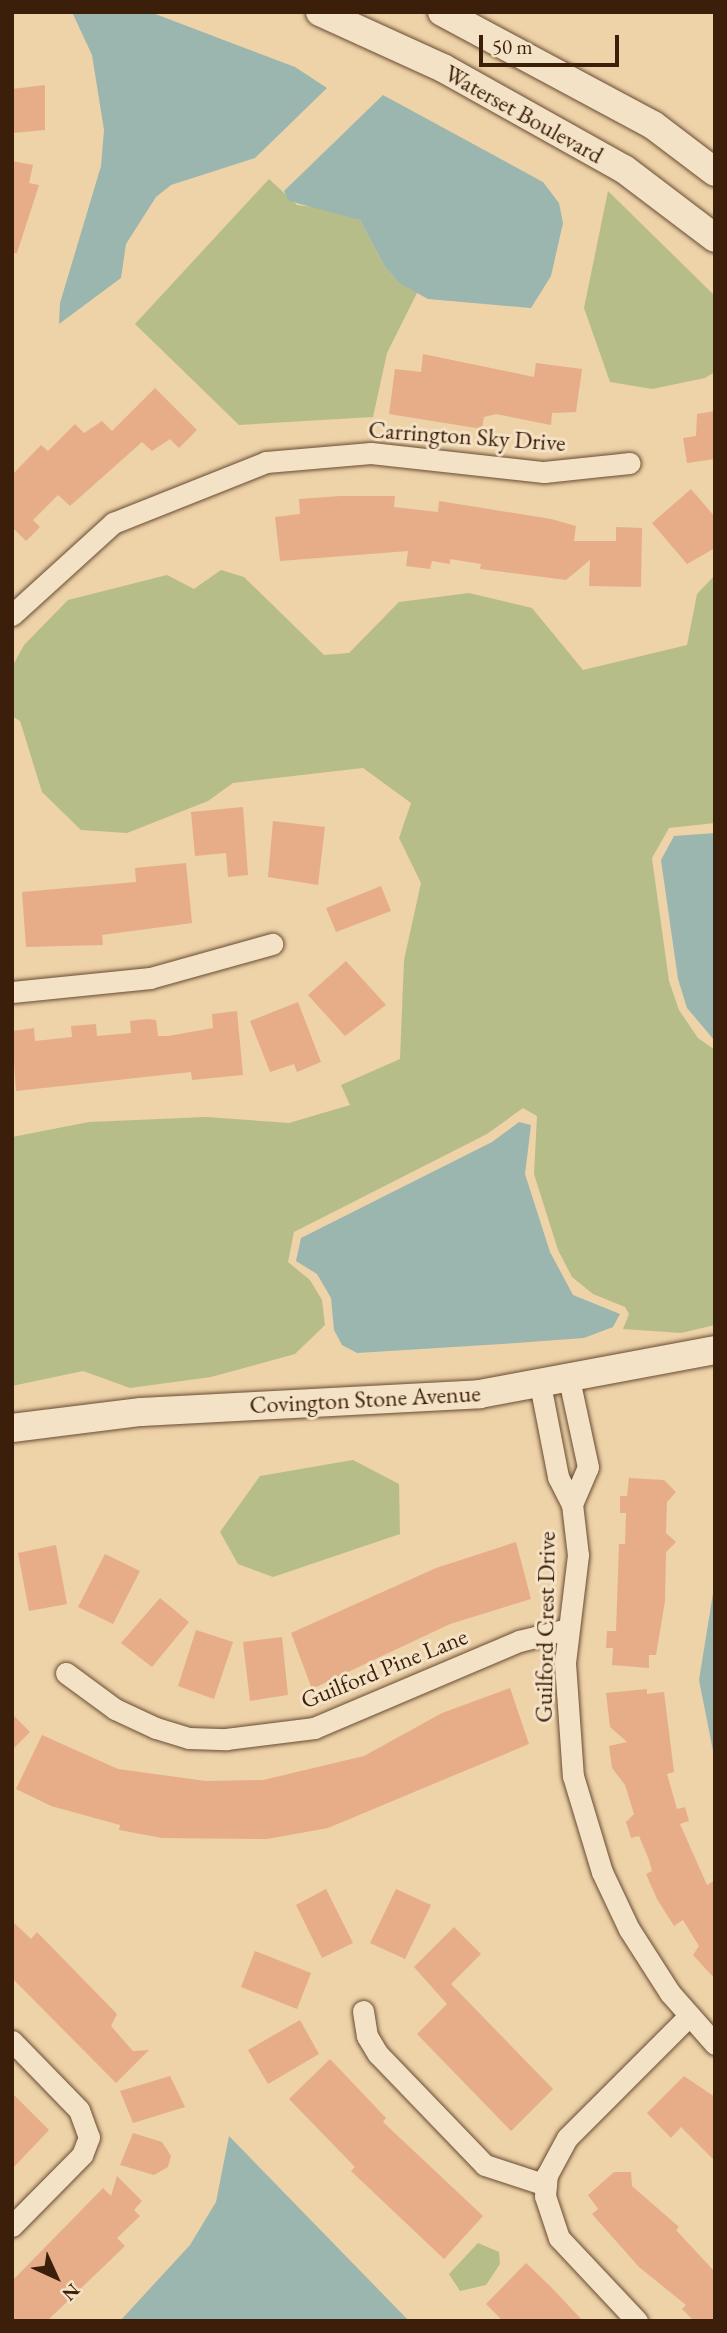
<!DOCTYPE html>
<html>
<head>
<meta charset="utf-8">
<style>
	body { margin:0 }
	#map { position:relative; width:727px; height:2333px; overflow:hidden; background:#eed2a8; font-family:"EB Garamond",serif }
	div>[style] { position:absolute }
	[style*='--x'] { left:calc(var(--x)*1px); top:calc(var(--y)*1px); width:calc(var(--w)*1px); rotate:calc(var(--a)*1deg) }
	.green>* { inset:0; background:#b6bd89 }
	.water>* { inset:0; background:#9bb6af }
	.building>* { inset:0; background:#e7ad89 }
	.roads { filter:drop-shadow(0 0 2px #684c32) drop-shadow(0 0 2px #684c32) }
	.street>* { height:21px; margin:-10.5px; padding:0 10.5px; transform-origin:10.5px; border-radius:10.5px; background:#f4e2c6 }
	.secondary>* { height:28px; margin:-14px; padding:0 14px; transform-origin:14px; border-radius:14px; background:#f4e2c6 }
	span { translate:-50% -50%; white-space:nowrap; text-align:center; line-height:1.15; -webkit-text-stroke:6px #f4e2c6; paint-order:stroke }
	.street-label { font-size:24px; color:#3c1f0b }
	.frame { position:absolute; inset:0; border:14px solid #3c1f0b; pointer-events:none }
	.north { position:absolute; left:21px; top:2242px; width:70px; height:70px; -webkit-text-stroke:5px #f4e2c6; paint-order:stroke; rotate:135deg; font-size:19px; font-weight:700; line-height:28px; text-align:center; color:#3c1f0b }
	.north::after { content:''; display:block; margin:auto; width:24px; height:32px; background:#3c1f0b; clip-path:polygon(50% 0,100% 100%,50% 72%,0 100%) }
	.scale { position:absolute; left:479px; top:35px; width:140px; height:32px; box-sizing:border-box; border:4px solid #3c1f0b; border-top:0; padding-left:9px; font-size:21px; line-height:24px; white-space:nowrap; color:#3c1f0b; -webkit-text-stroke:5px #f4e2c6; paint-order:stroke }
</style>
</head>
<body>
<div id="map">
	<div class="green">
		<div style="clip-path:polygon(269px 179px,297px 205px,332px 209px,360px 220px,385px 267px,399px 283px,418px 291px,387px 353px,373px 417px,239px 425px,135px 324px)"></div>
		<div style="clip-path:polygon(608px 191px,715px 296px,715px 372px,705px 378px,652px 389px,610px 382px,584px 308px)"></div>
		<div style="clip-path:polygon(221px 570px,244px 577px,324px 655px,349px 653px,399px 602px,469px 593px,532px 608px,583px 670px,687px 645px,697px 594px,715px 575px,715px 823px,669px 828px,652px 858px,669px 981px,679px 1010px,698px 1038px,715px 1050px,715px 1325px,681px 1333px,623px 1329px,629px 1314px,625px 1307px,593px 1294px,572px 1277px,558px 1250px,534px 1174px,537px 1116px,523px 1108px,487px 1134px,294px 1232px,288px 1262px,310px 1280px,322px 1300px,325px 1325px,295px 1354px,211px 1377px,130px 1388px,83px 1371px,12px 1386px,12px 1137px,89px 1122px,206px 1117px,289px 1123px,350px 1105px,341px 1085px,400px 1059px,404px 960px,421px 883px,399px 838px,411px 803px,363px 768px,233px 783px,208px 801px,127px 833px,81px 830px,42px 792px,20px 721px,12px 716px,12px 667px,24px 645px,68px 600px,167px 575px,194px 589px)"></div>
		<div style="clip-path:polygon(353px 1460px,399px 1484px,400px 1534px,273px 1577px,238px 1564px,220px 1532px,260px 1476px)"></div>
		<div style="clip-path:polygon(478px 2243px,499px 2252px,500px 2264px,486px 2285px,460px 2291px,449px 2274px)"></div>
	</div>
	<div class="water">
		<div style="clip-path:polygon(72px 12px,150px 12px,295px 67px,327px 88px,255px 158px,171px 185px,156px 197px,126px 244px,121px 278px,59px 324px,60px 303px,101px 166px,104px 130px,92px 55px)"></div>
		<div style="clip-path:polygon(383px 95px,543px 182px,559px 203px,563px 223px,551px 276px,531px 308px,428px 299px,399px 283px,385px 267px,360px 220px,289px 201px,284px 191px)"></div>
		<div style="clip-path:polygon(715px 833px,715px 1041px,687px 1008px,678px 979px,661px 860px,674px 836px)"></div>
		<div style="clip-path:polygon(519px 1122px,531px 1125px,525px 1174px,550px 1252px,573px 1295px,620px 1314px,613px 1327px,584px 1338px,516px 1343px,357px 1353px,342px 1345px,334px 1330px,331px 1298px,317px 1274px,296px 1261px,301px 1238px,492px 1142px)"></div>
		<div style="clip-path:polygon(715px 1581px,715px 1761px,699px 1680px)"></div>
		<div style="clip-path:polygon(229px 2136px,409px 2321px,120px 2321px,190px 2245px,216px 2202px)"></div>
	</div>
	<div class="building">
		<div style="clip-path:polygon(45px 85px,45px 130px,12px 133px,12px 89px)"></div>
		<div style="clip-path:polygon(12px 161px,33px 165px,29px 183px,39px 185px,17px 253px,12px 253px)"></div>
		<div style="clip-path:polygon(423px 354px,534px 377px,536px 363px,582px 369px,576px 412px,552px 413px,551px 425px,496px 414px,484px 417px,482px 429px,389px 414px,395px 369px,421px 372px)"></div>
		<div style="clip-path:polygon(155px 388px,197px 430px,179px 448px,170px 439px,152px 451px,142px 442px,70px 506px,58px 495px,33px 520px,40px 527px,26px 541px,12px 527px,12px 475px,41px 445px,48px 451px,75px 424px,84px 433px,102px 421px,112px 431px)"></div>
		<div style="clip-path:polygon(715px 411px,715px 459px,687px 463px,683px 438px,696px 436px,697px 414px)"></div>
		<div style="clip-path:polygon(691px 489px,715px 517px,715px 548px,687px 564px,652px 523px)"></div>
		<div style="clip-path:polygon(340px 496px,395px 496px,394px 507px,438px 512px,439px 501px,551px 519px,576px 526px,574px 541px,616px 541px,616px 527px,642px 528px,641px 587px,589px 586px,590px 560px,566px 580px,480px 569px,481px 564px,450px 559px,450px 564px,432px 561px,430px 569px,406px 566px,408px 551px,280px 561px,275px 517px,300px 514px,299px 499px)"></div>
		<div style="clip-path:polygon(243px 807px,248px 875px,228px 877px,226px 853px,195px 856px,191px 812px)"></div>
		<div style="clip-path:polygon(273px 821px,325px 827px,318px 885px,268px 877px)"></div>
		<div style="clip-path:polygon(186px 863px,192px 923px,102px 935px,103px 945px,26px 947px,22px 892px,136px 882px,135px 868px)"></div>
		<div style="clip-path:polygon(381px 886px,391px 911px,336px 932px,326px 908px)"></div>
		<div style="clip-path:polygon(346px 961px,386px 1005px,345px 1036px,308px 995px)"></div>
		<div style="clip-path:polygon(298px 1002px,321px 1062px,297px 1072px,294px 1064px,270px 1072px,250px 1021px)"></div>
		<div style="clip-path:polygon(237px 1011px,243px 1075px,192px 1080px,191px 1072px,16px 1091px,12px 1031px,34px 1028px,35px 1041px,72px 1037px,71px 1026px,96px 1024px,97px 1036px,131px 1033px,130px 1021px,147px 1019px,156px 1020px,158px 1036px,168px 1036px,213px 1028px,212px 1014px)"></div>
		<div style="clip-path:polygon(629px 1478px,664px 1480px,676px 1492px,667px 1502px,666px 1533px,676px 1542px,666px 1552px,665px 1601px,656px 1655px,649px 1655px,649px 1668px,612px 1665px,613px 1648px,606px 1648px,607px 1631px,616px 1631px,619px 1544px,625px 1544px,626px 1513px,620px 1513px,620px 1496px,627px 1496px)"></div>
		<div style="clip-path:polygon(516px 1542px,531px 1599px,450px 1624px,312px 1689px,291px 1633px,436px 1568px)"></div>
		<div style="clip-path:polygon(56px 1545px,67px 1604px,29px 1611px,18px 1553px)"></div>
		<div style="clip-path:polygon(105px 1554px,140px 1571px,113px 1624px,78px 1607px)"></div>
		<div style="clip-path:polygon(160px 1598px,189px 1622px,152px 1667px,121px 1643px)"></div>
		<div style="clip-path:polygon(196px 1630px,233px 1642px,214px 1699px,178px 1686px)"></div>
		<div style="clip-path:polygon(282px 1637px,288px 1695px,250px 1701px,243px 1642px)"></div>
		<div style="clip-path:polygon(510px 1688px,529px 1744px,328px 1828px,267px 1839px,162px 1838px,119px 1830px,120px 1825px,51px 1806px,16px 1789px,42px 1735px,118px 1769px,206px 1781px,263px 1780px,364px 1756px,442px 1713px)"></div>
		<div style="clip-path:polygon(647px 1689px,647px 1694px,664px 1692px,674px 1772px,667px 1774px,677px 1809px,685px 1807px,689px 1821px,680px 1824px,707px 1885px,715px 1880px,715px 1979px,693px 1955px,699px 1946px,683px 1920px,674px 1926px,657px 1899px,646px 1874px,652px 1871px,649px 1860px,639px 1836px,631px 1838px,626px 1822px,634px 1814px,625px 1785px,612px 1768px,609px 1746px,627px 1742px,610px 1727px,606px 1693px)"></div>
		<div style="clip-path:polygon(12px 1714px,30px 1732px,12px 1750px)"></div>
		<div style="clip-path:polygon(326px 1889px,353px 1943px,322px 1958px,296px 1905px)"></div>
		<div style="clip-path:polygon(396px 1889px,431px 1905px,405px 1959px,370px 1943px)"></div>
		<div style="clip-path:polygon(12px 1921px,31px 1939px,37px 1932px,117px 2014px,111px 2026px,133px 2051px,149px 2050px,116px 2083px,12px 1978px)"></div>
		<div style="clip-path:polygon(454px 1927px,481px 1954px,451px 1984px,553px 2089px,511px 2131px,417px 2034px,447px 2004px,414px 1967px)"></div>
		<div style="clip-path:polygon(255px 1951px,311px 1973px,297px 2009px,241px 1987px)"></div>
		<div style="clip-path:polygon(300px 2020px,319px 2054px,268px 2084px,248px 2050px)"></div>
		<div style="clip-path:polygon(330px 2059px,386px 2118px,383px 2122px,483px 2216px,444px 2259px,351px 2171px,355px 2167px,289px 2099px)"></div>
		<div style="clip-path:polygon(170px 2076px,185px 2107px,133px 2123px,120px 2091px)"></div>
		<div style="clip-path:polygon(684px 2076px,715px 2097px,715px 2161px,681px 2127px,671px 2138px,647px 2113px)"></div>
		<div style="clip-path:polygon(12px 2093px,49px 2130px,12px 2169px)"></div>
		<div style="clip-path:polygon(133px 2133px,162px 2142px,171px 2156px,168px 2167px,154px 2175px,120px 2165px)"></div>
		<div style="clip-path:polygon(614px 2172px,631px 2172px,632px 2186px,679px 2227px,676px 2230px,715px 2272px,715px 2321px,694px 2321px,682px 2309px,686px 2305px,639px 2267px,592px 2214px,598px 2209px,588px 2195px)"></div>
		<div style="clip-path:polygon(117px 2176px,142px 2201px,134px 2210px,140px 2216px,117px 2238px,125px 2246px,47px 2321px,12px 2321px,12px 2281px,103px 2188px,111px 2196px)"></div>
		<div style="clip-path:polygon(526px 2263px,551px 2287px,583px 2321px,503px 2321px,486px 2304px)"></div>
	</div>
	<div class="roads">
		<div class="street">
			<div style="--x:12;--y:615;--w:137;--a:-42.3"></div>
			<div style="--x:113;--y:523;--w:165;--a:-21.7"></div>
			<div style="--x:266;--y:462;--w:105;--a:-4.9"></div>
			<div style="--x:371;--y:453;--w:174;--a:6.3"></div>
			<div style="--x:544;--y:472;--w:86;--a:-6"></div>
			<div style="--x:12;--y:992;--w:139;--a:-5.8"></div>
			<div style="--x:150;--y:978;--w:127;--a:-15.6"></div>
			<div style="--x:540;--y:1384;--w:95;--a:79"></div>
			<div style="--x:558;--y:1477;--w:30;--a:63"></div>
			<div style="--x:572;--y:1504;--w:40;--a:-66.6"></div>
			<div style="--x:588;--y:1467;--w:90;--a:-102.2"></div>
			<div style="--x:572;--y:1504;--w:51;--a:83.3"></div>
			<div style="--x:578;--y:1555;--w:109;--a:96.9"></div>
			<div style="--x:565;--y:1663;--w:113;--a:86"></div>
			<div style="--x:573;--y:1776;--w:100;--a:73.2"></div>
			<div style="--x:602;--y:1872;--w:63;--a:64.7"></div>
			<div style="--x:629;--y:1929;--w:76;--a:57.4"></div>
			<div style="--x:670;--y:1993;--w:68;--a:48.6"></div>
			<div style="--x:66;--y:1673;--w:61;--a:36.3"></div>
			<div style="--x:115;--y:1709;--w:45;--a:24.9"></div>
			<div style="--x:156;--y:1728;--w:34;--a:17"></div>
			<div style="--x:189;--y:1738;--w:37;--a:2"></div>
			<div style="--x:226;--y:1739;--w:89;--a:-7.1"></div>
			<div style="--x:314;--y:1728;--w:223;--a:-23"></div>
			<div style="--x:519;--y:1641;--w:50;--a:-13.8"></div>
			<div style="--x:363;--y:2011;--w:25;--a:81"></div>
			<div style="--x:367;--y:2036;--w:21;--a:59"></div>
			<div style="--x:378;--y:2054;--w:154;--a:46.1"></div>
			<div style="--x:485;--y:2165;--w:64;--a:18.2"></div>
			<div style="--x:12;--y:2041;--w:96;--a:45.8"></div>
			<div style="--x:79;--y:2110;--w:29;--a:70"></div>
			<div style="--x:89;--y:2137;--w:19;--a:111"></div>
			<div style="--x:82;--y:2155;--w:100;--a:134.6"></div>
			<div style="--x:637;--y:2321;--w:114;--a:-133.2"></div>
			<div style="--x:559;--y:2238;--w:44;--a:-108.4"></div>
			<div style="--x:545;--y:2196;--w:21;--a:-85"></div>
			<div style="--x:547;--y:2175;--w:42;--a:-61.6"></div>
			<div style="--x:567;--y:2138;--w:173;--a:-45"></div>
		</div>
		<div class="secondary">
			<div style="--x:320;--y:12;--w:135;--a:24.5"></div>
			<div style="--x:443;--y:68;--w:207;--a:29.2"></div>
			<div style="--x:624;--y:169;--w:114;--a:37.2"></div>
			<div style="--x:442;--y:12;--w:239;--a:28.2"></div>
			<div style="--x:653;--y:125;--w:78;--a:37.2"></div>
			<div style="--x:12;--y:1428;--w:130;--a:-7.1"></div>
			<div style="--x:141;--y:1412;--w:339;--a:-3"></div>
			<div style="--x:480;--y:1394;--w:239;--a:-10.6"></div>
		</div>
	</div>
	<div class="street-label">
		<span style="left:524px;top:114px;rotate:29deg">Waterset Boulevard</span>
		<span style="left:467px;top:436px;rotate:4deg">Carrington Sky Drive</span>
		<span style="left:365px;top:1399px;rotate:-3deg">Covington Stone Avenue</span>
		<span style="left:545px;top:1627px;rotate:-89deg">Guilford Crest Drive</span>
		<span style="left:384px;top:1668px;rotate:-22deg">Guilford Pine Lane</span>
	</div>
	<div class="frame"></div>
	<div class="north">N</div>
	<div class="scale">50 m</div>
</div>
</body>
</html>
